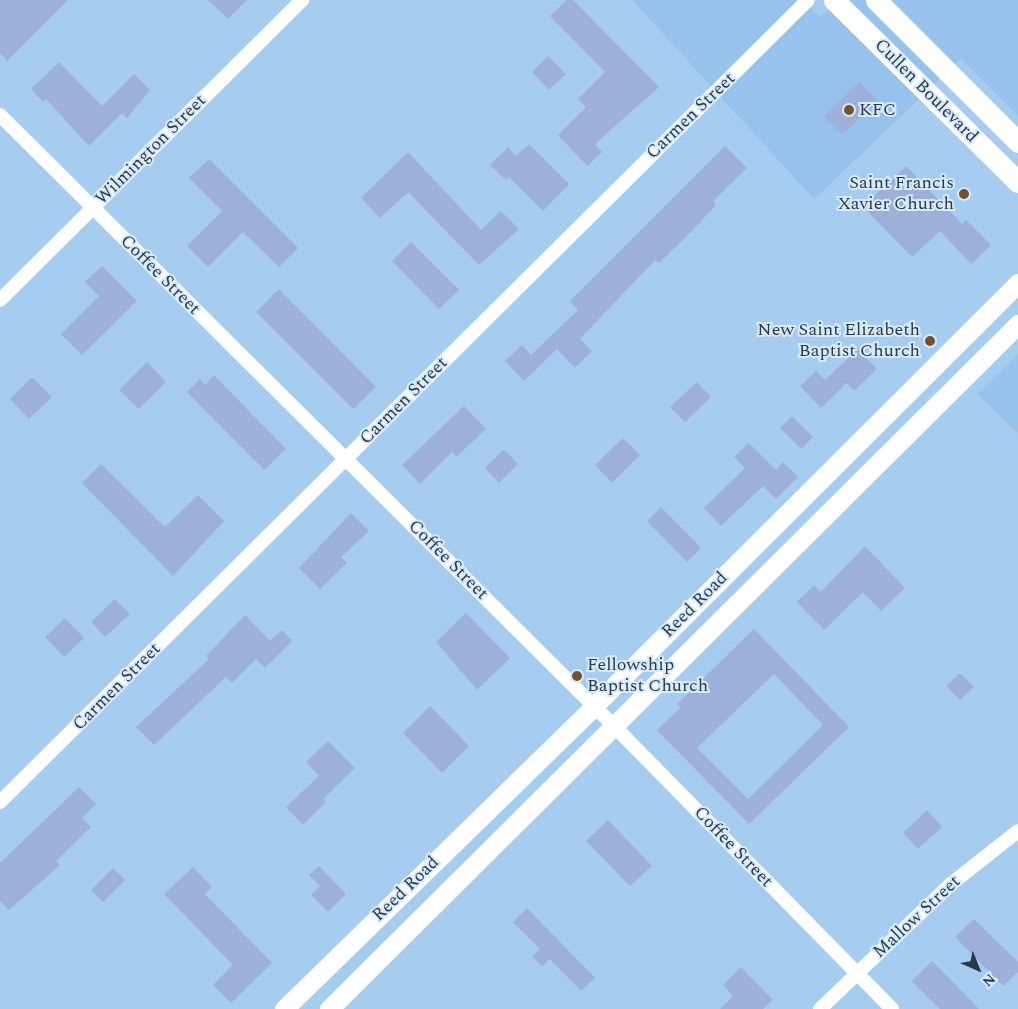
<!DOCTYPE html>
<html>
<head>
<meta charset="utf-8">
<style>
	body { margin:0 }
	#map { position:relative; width:1018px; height:1009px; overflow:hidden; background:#a6cdf0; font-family:Spectral,serif }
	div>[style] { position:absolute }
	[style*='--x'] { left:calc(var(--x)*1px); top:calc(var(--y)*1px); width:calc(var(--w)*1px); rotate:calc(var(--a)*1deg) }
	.built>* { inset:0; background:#96c2eb }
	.building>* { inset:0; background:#9db0da }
	.street>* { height:14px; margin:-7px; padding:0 7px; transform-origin:7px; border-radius:7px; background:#fff }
	.secondary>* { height:19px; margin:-9.5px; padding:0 9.5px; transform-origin:9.5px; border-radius:9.5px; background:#fff }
	.primary>* { height:21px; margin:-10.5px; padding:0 10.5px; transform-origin:10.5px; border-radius:10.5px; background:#fff }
	.dots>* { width:14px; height:14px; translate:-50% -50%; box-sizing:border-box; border:2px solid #d7ebfd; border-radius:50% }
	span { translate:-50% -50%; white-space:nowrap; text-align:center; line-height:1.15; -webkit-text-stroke:4px #d7ebfd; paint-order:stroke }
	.street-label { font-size:18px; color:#293947 }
	.poi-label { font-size:18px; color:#293947 }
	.left { translate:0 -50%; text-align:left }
	.right { translate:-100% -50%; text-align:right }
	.north { position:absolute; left:953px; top:944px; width:50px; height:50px; -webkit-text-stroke:4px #d7ebfd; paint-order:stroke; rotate:136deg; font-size:14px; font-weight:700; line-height:20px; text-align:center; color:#293947 }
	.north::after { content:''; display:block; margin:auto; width:18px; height:22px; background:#293947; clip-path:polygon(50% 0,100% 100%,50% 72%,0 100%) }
</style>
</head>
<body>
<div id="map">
	<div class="built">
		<div style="clip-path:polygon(632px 0,802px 0,820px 17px,840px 0,1018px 0,1018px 116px,961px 59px,814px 199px)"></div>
		<div style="clip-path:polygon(1018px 354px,1018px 433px,977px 394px)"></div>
	</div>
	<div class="building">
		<div style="clip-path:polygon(0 0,68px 0,7px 61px,0 53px)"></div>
		<div style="clip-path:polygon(208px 0,247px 0,228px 19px)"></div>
		<div style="clip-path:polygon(567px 0,573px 0,659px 87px,595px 144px,602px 152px,587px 166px,558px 135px,586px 107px,578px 99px,605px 72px,550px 16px)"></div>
		<div style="clip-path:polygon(548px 56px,566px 74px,549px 90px,532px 72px)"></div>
		<div style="clip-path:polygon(59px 62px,102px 106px,134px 74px,150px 90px,127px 118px,122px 113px,89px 146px,46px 99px,43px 102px,31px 89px)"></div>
		<div style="clip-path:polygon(859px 82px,878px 101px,842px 135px,824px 117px)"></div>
		<div style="clip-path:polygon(529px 144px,569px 184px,543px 211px,509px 177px,506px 180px,490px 165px,508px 147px,516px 156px)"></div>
		<div style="clip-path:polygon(725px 146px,747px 168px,713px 201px,716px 205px,686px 237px,659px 263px,655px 260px,580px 339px,592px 351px,575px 368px,557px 349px,524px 381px,505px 361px,522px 345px,531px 355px,578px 310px,570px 301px)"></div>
		<div style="clip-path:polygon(408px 152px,481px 230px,501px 211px,519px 229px,479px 265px,408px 192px,380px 218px,361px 198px)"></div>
		<div style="clip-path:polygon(209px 159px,298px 248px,279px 267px,243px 232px,208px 267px,187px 246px,222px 211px,189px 178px)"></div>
		<div style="clip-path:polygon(906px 166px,962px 224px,966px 220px,991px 245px,971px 264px,940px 231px,912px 257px,863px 207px)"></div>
		<div style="clip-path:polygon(411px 242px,459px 290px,439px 309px,392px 261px)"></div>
		<div style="clip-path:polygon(102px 266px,137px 301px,82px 355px,61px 334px,99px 296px,85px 282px)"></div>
		<div style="clip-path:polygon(279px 289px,376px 387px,353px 409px,256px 312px)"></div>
		<div style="clip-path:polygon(858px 349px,877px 369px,854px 391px,847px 383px,821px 408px,800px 386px,816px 371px,825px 380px)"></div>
		<div style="clip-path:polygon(147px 362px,166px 382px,139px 409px,119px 390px)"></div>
		<div style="clip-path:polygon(214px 375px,286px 449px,264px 470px,187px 392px,200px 379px,205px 385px)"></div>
		<div style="clip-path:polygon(32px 377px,52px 397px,29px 419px,10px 399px)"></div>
		<div style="clip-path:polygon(697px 382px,711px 397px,685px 422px,670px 407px)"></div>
		<div style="clip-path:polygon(464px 406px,486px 429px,456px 457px,452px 452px,420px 484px,402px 465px)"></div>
		<div style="clip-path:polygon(792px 416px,813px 437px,801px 449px,780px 428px)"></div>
		<div style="clip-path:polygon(623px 438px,640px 455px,612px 483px,595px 465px)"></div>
		<div style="clip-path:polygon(749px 443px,776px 470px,783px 462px,798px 477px,776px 499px,763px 486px,721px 526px,704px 508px,745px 468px,734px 457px)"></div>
		<div style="clip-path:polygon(504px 449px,518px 464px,499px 483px,485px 468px)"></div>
		<div style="clip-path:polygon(101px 464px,165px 527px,198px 495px,224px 521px,173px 576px,82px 483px)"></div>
		<div style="clip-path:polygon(661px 507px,701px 548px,687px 562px,647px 521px)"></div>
		<div style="clip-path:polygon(351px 513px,369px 531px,341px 557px,347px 563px,320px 589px,299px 568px)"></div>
		<div style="clip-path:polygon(865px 546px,905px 588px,881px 611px,863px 592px,824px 630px,797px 602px,814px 585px,821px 592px)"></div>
		<div style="clip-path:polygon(115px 599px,130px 614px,105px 637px,91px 622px)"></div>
		<div style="clip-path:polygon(466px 613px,510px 658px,477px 690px,436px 642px)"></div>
		<div style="clip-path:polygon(245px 615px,270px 641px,282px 630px,292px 641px,265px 668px,256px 659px,232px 683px,226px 677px,154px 745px,136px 727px,209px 659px,206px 656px)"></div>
		<div style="clip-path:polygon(65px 618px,84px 638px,64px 657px,45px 637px)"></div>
		<div style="clip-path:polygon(evenodd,754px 629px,849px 727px,749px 824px,657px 730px,681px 707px,677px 704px,754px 629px,774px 674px,823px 725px,748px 799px,697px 748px,774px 674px)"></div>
		<div style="clip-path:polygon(960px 673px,974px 687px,960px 700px,946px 686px)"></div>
		<div style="clip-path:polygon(430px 706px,469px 746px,442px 773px,403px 733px)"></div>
		<div style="clip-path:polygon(328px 741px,355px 768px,323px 799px,326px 802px,303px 825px,286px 807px,319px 776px,306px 762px)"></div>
		<div style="clip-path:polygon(79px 787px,96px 804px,82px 818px,91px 827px,56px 861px,60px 865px,9px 910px,0 901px,0 863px)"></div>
		<div style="clip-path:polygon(927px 810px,942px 827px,918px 849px,903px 833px)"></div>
		<div style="clip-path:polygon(608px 820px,652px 866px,630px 886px,586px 841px)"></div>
		<div style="clip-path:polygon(319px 866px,346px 894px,328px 912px,311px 895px,320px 886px,309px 875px)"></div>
		<div style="clip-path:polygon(193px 867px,212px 887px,205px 894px,272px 963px,231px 1003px,213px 985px,233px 965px,164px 894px)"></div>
		<div style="clip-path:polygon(113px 868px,125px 880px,103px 902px,91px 890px)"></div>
		<div style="clip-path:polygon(527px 908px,595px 978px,581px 991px,550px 959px,542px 966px,532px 957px,540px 949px,513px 922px)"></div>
		<div style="clip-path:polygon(974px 919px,1018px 962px,1018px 972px,1003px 986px,955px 937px)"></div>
		<div style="clip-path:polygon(932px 961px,950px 979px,979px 1009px,940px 1009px,925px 995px,912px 981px)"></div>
		<div style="clip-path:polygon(741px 967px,773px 1000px,763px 1009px,720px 1009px,733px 996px,723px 985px)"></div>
	</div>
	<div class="street">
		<div style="--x:0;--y:115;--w:866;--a:44.86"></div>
		<div style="--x:614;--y:726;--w:397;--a:45.5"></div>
		<div style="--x:0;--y:300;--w:426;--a:-44.8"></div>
		<div style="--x:0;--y:802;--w:1138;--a:-44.79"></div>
		<div style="--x:820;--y:1009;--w:181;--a:-43.7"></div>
		<div style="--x:951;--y:884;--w:85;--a:-38.3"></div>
	</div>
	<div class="secondary">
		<div style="--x:284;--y:1009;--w:433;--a:-44.3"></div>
		<div style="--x:594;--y:706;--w:599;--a:-44.93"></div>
		<div style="--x:329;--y:1009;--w:972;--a:-44.83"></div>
	</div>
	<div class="primary">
		<div style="--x:834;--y:0;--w:259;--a:44.7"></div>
		<div style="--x:876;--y:0;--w:201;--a:45"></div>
	</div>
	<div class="dots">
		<div style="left:849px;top:110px;background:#76522c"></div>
		<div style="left:964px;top:194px;background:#76522c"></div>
		<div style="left:930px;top:341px;background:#76522c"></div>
		<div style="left:577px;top:676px;background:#76522c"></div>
	</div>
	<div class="street-label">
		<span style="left:926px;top:91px;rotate:45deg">Cullen Boulevard</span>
		<span style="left:691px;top:116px;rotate:-44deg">Carmen Street</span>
		<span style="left:151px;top:150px;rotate:-45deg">Wilmington Street</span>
		<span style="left:160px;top:275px;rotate:45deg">Coffee Street</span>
		<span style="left:404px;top:401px;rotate:-45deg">Carmen Street</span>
		<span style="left:448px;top:560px;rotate:45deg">Coffee Street</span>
		<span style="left:695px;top:605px;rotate:-45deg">Reed Road</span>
		<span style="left:117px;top:687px;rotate:-45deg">Carmen Street</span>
		<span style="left:733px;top:847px;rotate:46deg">Coffee Street</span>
		<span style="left:406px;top:889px;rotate:-44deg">Reed Road</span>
		<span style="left:917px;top:917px;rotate:-43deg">Mallow Street</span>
	</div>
	<div class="poi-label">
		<span class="left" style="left:859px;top:110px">KFC</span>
		<span class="right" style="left:954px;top:194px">Saint Francis<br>Xavier Church</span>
		<span class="right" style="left:920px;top:341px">New Saint Elizabeth<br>Baptist Church</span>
		<span class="left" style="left:587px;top:676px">Fellowship<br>Baptist Church</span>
	</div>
	<div class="north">N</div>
</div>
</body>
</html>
